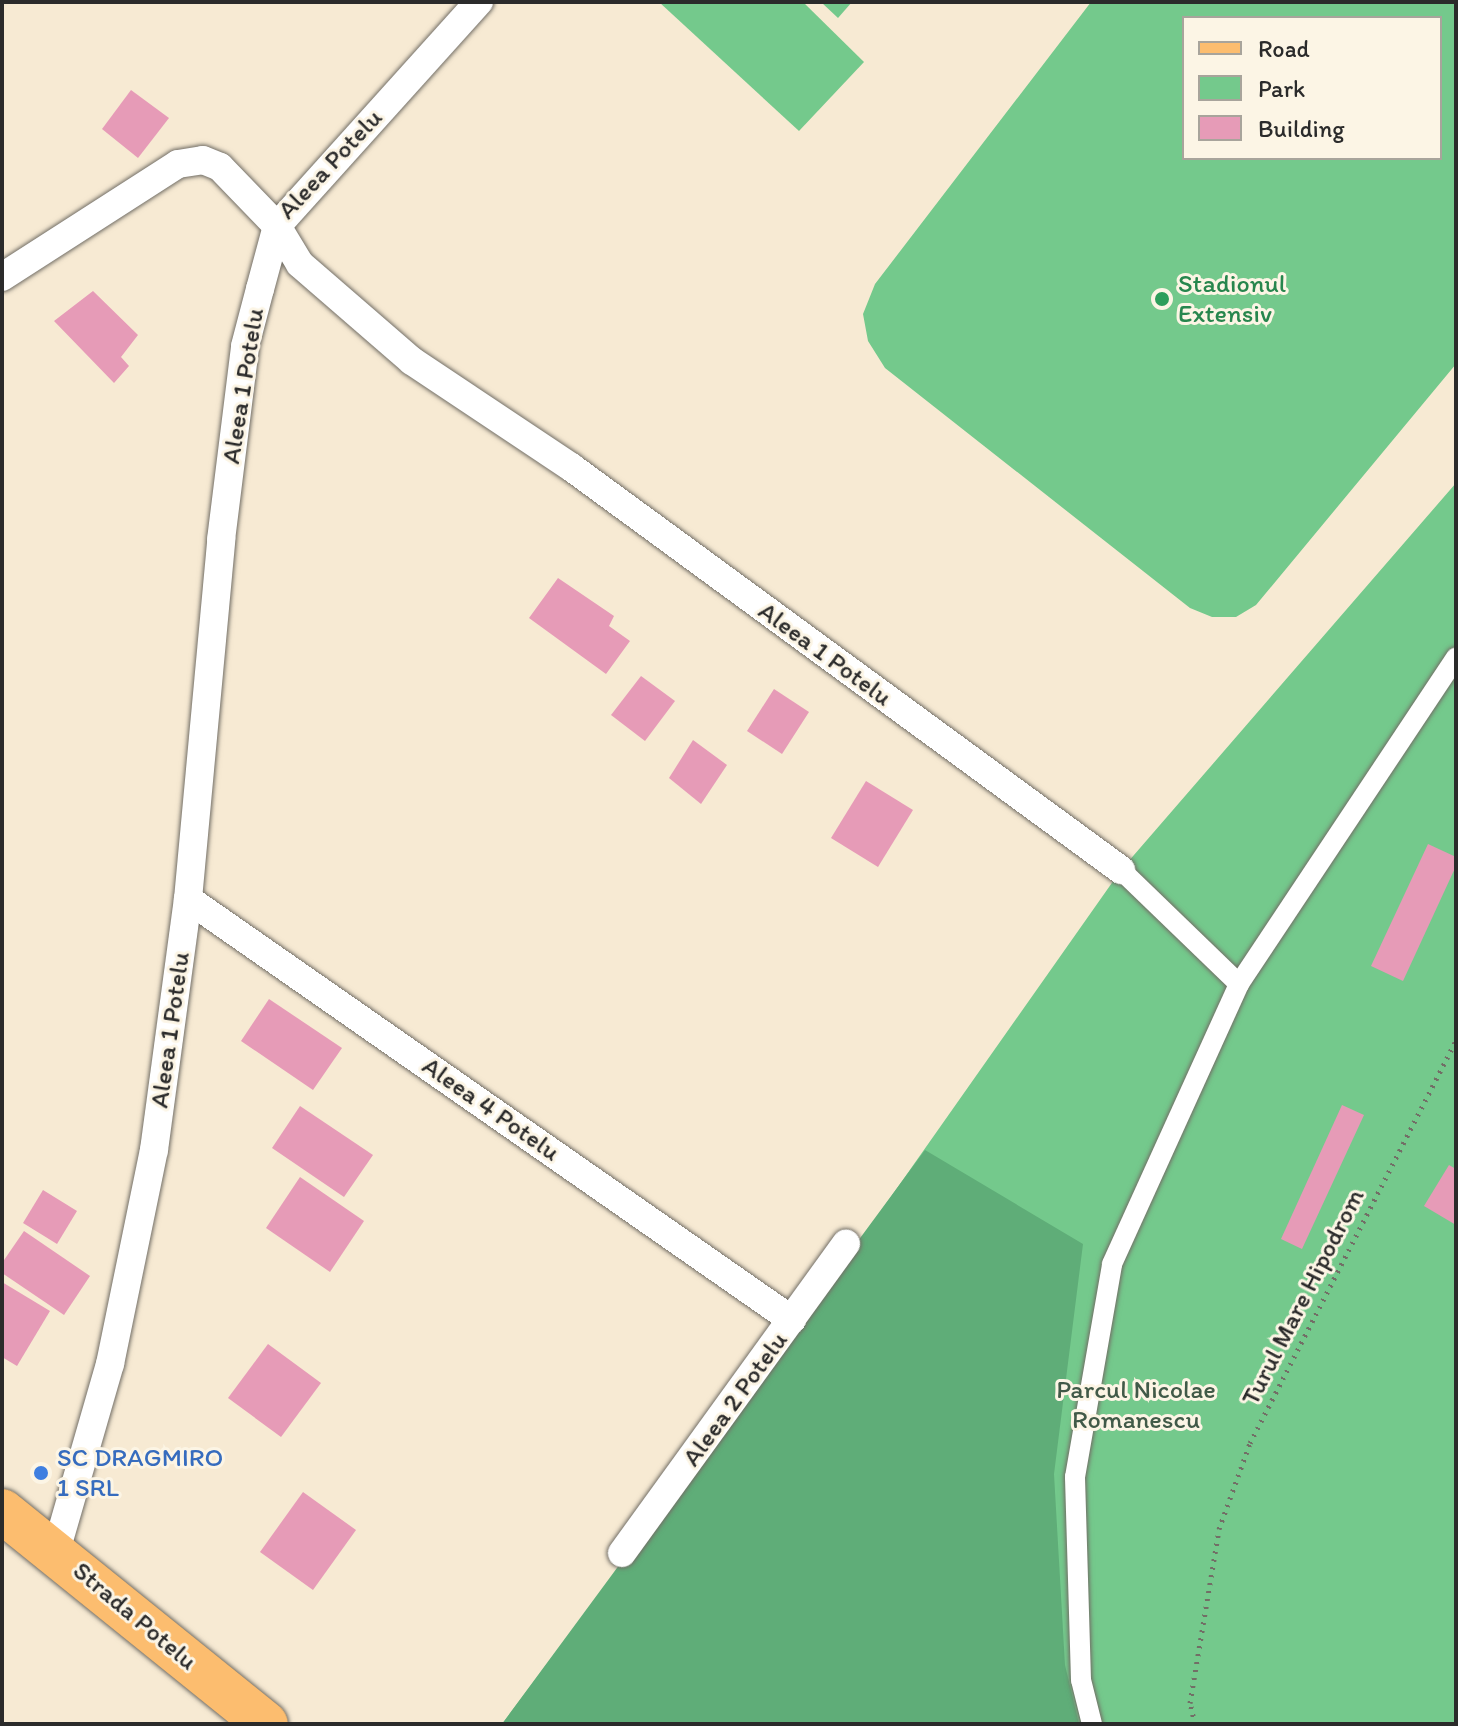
<!DOCTYPE html>
<html>
<head>
<meta charset="utf-8">
<style>
	body { margin:0 }
	#map { position:relative; width:1458px; height:1726px; overflow:hidden; background:#f7ead3; font-family:Itim,sans-serif }
	div>[style] { position:absolute }
	[style*='--x'] { left:calc(var(--x)*1px); top:calc(var(--y)*1px); width:calc(var(--w)*1px); rotate:calc(var(--a)*1deg) }
	.green>* { inset:0; background:#74c98c }
	.forest>* { inset:0; background:#5fad78 }
	.building>* { inset:0; background:#e69bb7 }
	.path>* { height:5px; margin-top:-2.5px; transform-origin:0; background:repeating-linear-gradient(90deg,#726e66 0 2px,transparent 0 8px) }
	.roads { filter:drop-shadow(0 0 2px #726e66) drop-shadow(0 0 2px #726e66) }
	.pedestrian>* { height:20px; margin:-10px; padding:0 10px; transform-origin:10px; border-radius:10px; background:#fff }
	.minor>* { height:28px; margin:-14px; padding:0 14px; transform-origin:14px; border-radius:14px; background:#fff }
	.primary>* { height:44px; margin:-22px; padding:0 22px; transform-origin:22px; border-radius:22px; background:#fcbd6f }
	.dots>* { width:22px; height:22px; translate:-50% -50%; box-sizing:border-box; border:4px solid #fcf5e5; border-radius:50% }
	span { translate:-50% -50%; white-space:nowrap; text-align:center; line-height:1.15; -webkit-text-stroke:6px #fcf5e5; paint-order:stroke }
	.street-label { font-size:26px; color:#2b2b2b }
	.leisure-label { font-size:26px; color:#27864d }
	.left { translate:0 -50%; text-align:left }
	.park-label { font-size:26px; color:#415a48 }
	.shop-label { font-size:26px; color:#366cbe }
	.frame { position:absolute; inset:0; border:4px solid #2b2b2b; pointer-events:none }
	.legend { position:absolute; left:1182px; top:16px; width:260px; height:144px; box-sizing:border-box; background:#fcf5e5; border:2px solid #a8a49b; margin:0; padding:10px 14px; list-style:none; font-size:24px; color:#2b2b2b }
	.legend li { display:flex; align-items:center; gap:16px; height:40px }
	.legend b { width:40px; border:2px solid #a8a49b }
</style>
</head>
<body>
<div id="map">
	<div class="green">
		<div style="clip-path:polygon(659px 2px,803px 2px,864px 62px,799px 131px)"></div>
		<div style="clip-path:polygon(821px 2px,852px 2px,838px 18px)"></div>
		<div style="clip-path:polygon(evenodd,1091px 2px,1456px 2px,1456px 364px,1256px 605px,1236px 617px,1212px 617px,1190px 608px,885px 368px,868px 341px,863px 314px,875px 284px,1091px 2px,1184px 18px,1440px 18px,1440px 158px,1184px 158px,1184px 18px)"></div>
		<div style="clip-path:polygon(1456px 483px,1456px 1724px,502px 1724px,800px 1326px,1121px 870px)"></div>
	</div>
	<div class="forest">
		<div style="clip-path:polygon(925px 1150px,1083px 1244px,1054px 1474px,1065px 1665px,1079px 1724px,502px 1724px)"></div>
	</div>
	<div class="building">
		<div style="clip-path:polygon(131px 90px,169px 118px,138px 158px,102px 129px)"></div>
		<div style="clip-path:polygon(93px 291px,138px 335px,121px 357px,129px 366px,114px 383px,54px 321px)"></div>
		<div style="clip-path:polygon(558px 578px,614px 616px,609px 626px,630px 641px,606px 674px,529px 618px)"></div>
		<div style="clip-path:polygon(641px 676px,675px 701px,645px 741px,611px 715px)"></div>
		<div style="clip-path:polygon(774px 689px,809px 712px,782px 754px,747px 731px)"></div>
		<div style="clip-path:polygon(693px 740px,727px 765px,701px 804px,669px 778px)"></div>
		<div style="clip-path:polygon(866px 781px,913px 810px,878px 867px,831px 838px)"></div>
		<div style="clip-path:polygon(1428px 844px,1456px 857px,1456px 866px,1403px 981px,1371px 966px)"></div>
		<div style="clip-path:polygon(269px 999px,342px 1048px,313px 1090px,241px 1041px)"></div>
		<div style="clip-path:polygon(1342px 1105px,1364px 1115px,1302px 1249px,1281px 1239px)"></div>
		<div style="clip-path:polygon(300px 1106px,373px 1155px,344px 1197px,272px 1148px)"></div>
		<div style="clip-path:polygon(1449px 1165px,1456px 1169px,1456px 1225px,1424px 1206px)"></div>
		<div style="clip-path:polygon(300px 1177px,364px 1221px,330px 1272px,266px 1228px)"></div>
		<div style="clip-path:polygon(43px 1190px,77px 1211px,57px 1244px,23px 1223px)"></div>
		<div style="clip-path:polygon(24px 1231px,90px 1276px,64px 1315px,2px 1273px,2px 1263px)"></div>
		<div style="clip-path:polygon(2px 1282px,50px 1311px,17px 1366px,2px 1357px)"></div>
		<div style="clip-path:polygon(268px 1344px,321px 1383px,281px 1437px,228px 1398px)"></div>
		<div style="clip-path:polygon(303px 1492px,356px 1530px,313px 1590px,260px 1552px)"></div>
	</div>
	<div class="path">
		<div style="--x:1195;--y:1724;--w:22;--a:-103"></div>
		<div style="--x:1190;--y:1703;--w:176;--a:-80.5"></div>
		<div style="--x:1219;--y:1529;--w:91;--a:-70.2"></div>
		<div style="--x:1250;--y:1443;--w:453;--a:-62.9"></div>
	</div>
	<div class="roads">
		<div class="pedestrian">
			<div style="--x:1121;--y:870;--w:164;--a:44"></div>
			<div style="--x:1092;--y:1724;--w:45;--a:-104"></div>
			<div style="--x:1081;--y:1680;--w:203;--a:-91.7"></div>
			<div style="--x:1075;--y:1477;--w:216;--a:-80.1"></div>
			<div style="--x:1112;--y:1264;--w:307;--a:-65.6"></div>
			<div style="--x:1239;--y:984;--w:392;--a:-56.4"></div>
		</div>
		<div class="minor">
			<div style="--x:2;--y:277;--w:209;--a:-32.7"></div>
			<div style="--x:178;--y:164;--w:25;--a:-9"></div>
			<div style="--x:203;--y:160;--w:18;--a:22"></div>
			<div style="--x:220;--y:167;--w:82;--a:46"></div>
			<div style="--x:277;--y:226;--w:44;--a:58.8"></div>
			<div style="--x:300;--y:264;--w:148;--a:40.9"></div>
			<div style="--x:412;--y:361;--w:191;--a:33.7"></div>
			<div style="--x:571;--y:467;--w:682;--a:36.23"></div>
			<div style="--x:188;--y:899;--w:736;--a:34.88"></div>
			<div style="--x:56;--y:1551;--w:195;--a:-73.9"></div>
			<div style="--x:110;--y:1364;--w:218;--a:-78.4"></div>
			<div style="--x:154;--y:1150;--w:253;--a:-82.3"></div>
			<div style="--x:188;--y:899;--w:361;--a:-84.7"></div>
			<div style="--x:221;--y:540;--w:195;--a:-82.9"></div>
			<div style="--x:245;--y:346;--w:59;--a:-75.3"></div>
			<div style="--x:260;--y:289;--w:65;--a:-74.9"></div>
			<div style="--x:277;--y:226;--w:302;--a:-48"></div>
			<div style="--x:622;--y:1553;--w:382;--a:-54.1"></div>
		</div>
		<div class="primary">
			<div style="--x:2;--y:1511;--w:339;--a:38.9"></div>
		</div>
	</div>
	<div class="dots">
		<div style="left:1162px;top:299px;background:#2e9e5b"></div>
		<div style="left:41px;top:1473px;background:#3f7fe0"></div>
	</div>
	<div class="street-label">
		<span style="left:330px;top:164px;rotate:-47deg">Aleea Potelu</span>
		<span style="left:243px;top:386px;rotate:-81deg">Aleea 1 Potelu</span>
		<span style="left:825px;top:654px;rotate:36deg">Aleea 1 Potelu</span>
		<span style="left:170px;top:1030px;rotate:-82deg">Aleea 1 Potelu</span>
		<span style="left:491px;top:1109px;rotate:35deg">Aleea 4 Potelu</span>
		<span style="left:1303px;top:1297px;rotate:-63deg">Turul Mare Hipodrom</span>
		<span style="left:735px;top:1399px;rotate:-54deg">Aleea 2 Potelu</span>
		<span style="left:135px;top:1616px;rotate:40deg">Strada Potelu</span>
	</div>
	<div class="leisure-label">
		<span class="left" style="left:1178px;top:299px">Stadionul<br>Extensiv</span>
	</div>
	<div class="park-label">
		<span style="left:1136px;top:1405px">Parcul Nicolae<br>Romanescu</span>
	</div>
	<div class="shop-label">
		<span class="left" style="left:57px;top:1473px">SC DRAGMIRO<br>1 SRL</span>
	</div>
	<div class="frame"></div>
	<ul class="legend">
	<li><b style="height:10px;background:#fcbd6f"></b>Road</li>
	<li><b style="height:22px;background:#74c98c"></b>Park</li>
	<li><b style="height:22px;background:#e69bb7"></b>Building</li>
	</ul>
</div>
</body>
</html>
